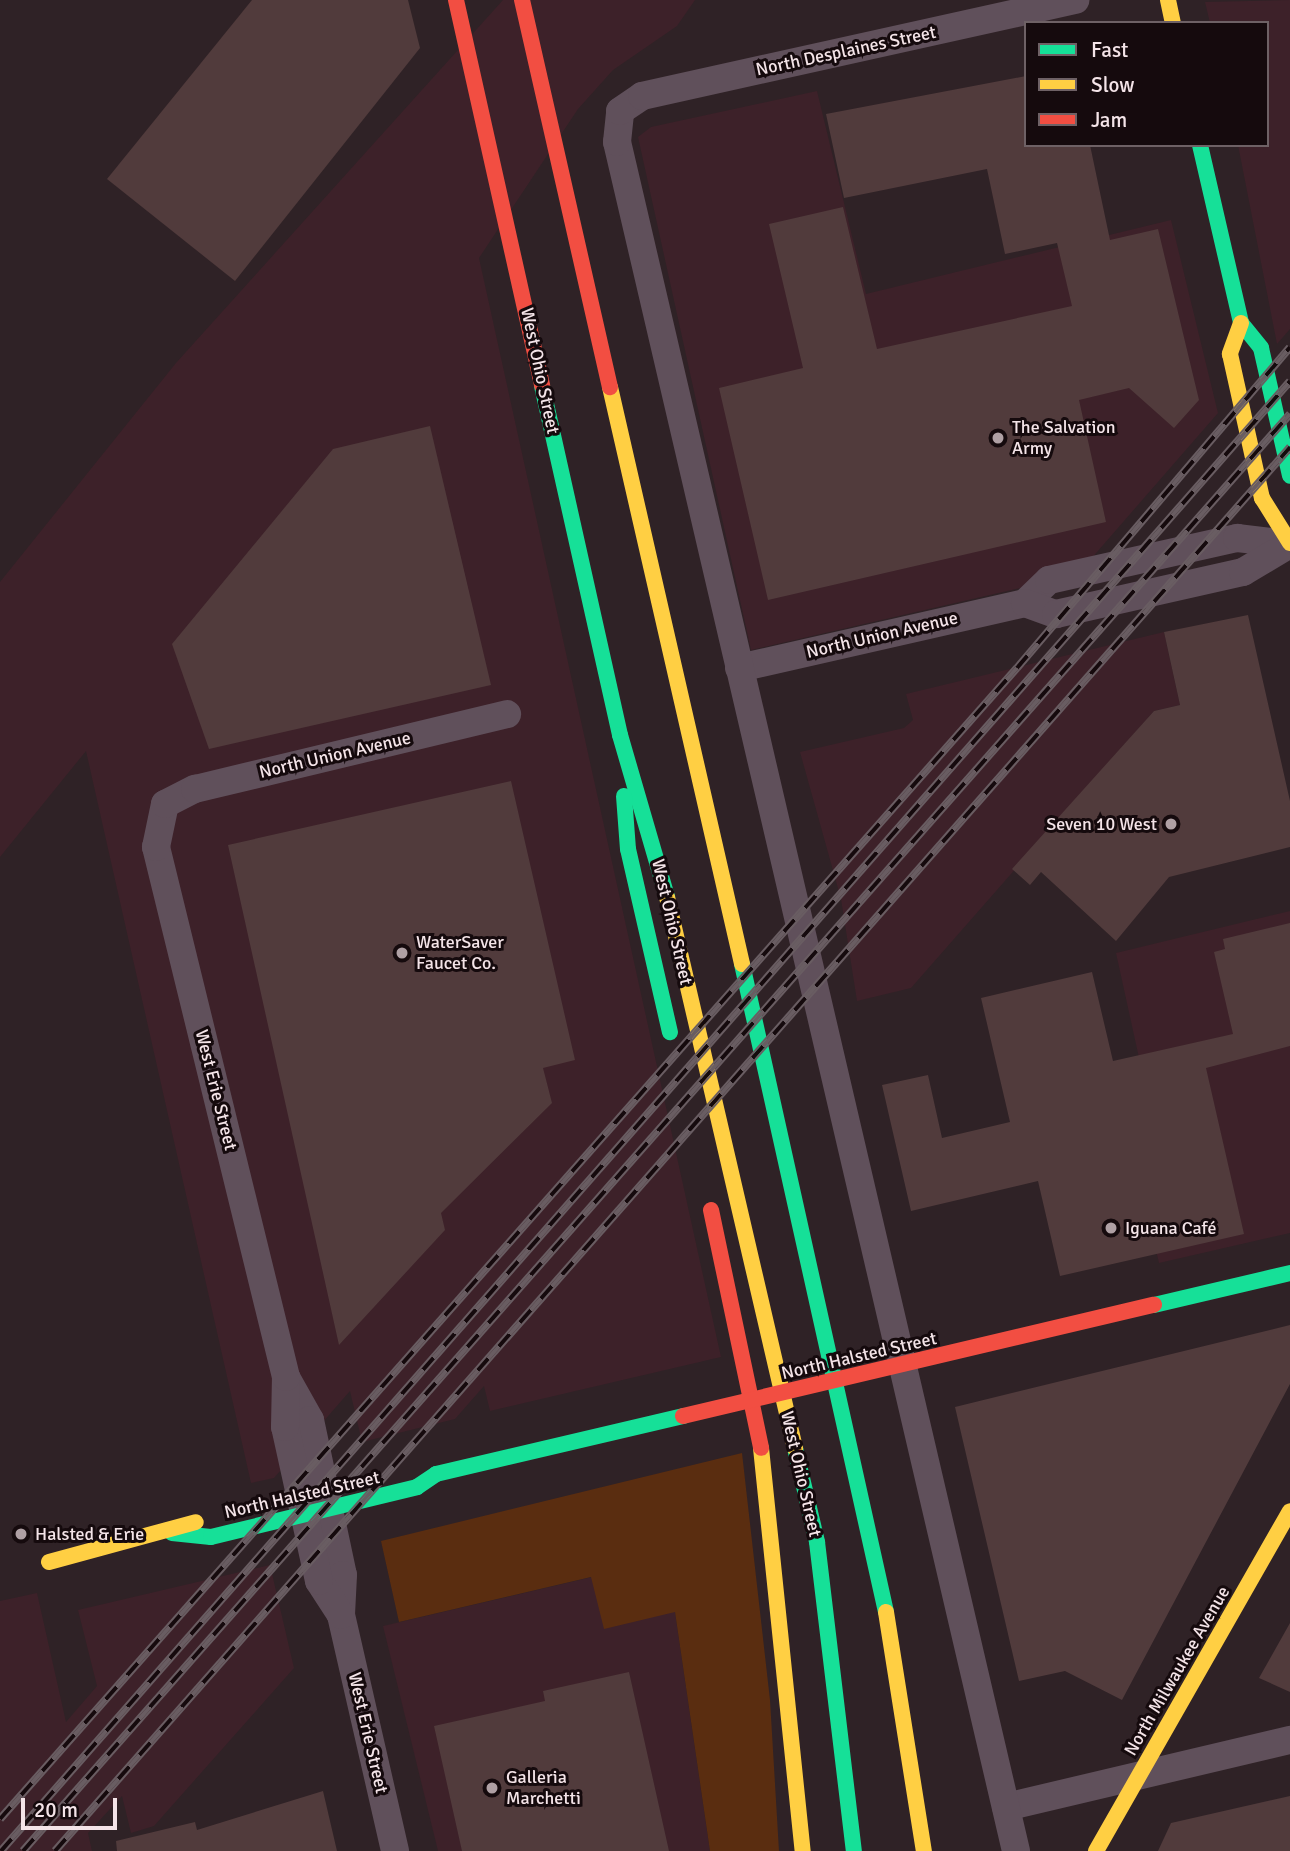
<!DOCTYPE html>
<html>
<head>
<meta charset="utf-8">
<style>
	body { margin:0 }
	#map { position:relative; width:1290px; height:1851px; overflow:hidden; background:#2f2226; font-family:Signika,sans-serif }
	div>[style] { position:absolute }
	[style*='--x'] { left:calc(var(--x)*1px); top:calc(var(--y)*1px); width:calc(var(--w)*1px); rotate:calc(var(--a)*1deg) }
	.built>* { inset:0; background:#3d2129 }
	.green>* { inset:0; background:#5a2d10 }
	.building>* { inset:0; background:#513b3c }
	.street>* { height:28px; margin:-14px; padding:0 14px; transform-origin:14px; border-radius:14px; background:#60505b }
	.fast>* { height:16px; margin:-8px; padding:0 8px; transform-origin:8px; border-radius:8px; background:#16e098 }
	.slow>* { height:16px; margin:-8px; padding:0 8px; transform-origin:8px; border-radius:8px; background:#ffcf43 }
	.jam>* { height:16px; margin:-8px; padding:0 8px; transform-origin:8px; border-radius:8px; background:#f24e42 }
	.rail>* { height:8px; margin-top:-4px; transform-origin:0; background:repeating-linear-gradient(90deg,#150a0d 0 16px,#695d62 0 32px); box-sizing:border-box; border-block:2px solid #695d62 }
	.dots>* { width:19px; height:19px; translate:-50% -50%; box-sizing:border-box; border:4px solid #150a0d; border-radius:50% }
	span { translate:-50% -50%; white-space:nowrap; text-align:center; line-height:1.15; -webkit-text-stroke:6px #150a0d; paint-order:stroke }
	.street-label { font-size:18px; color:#f4e4e8 }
	.poi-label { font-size:18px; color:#f4e4e8 }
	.left { translate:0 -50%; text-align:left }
	.right { translate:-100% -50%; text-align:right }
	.legend { position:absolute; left:1024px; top:21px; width:245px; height:126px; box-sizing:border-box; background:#150a0d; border:2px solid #6e6165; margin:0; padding:9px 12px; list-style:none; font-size:21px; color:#f4e4e8 }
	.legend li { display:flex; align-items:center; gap:14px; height:35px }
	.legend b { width:35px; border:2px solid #6e6165 }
	.scale { position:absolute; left:21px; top:1798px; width:96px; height:32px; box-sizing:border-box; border:4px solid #f4e4e8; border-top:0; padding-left:9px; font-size:21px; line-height:24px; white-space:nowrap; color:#f4e4e8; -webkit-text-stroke:5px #150a0d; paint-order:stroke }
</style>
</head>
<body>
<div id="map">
	<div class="built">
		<div style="clip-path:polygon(503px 0,695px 0,677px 26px,613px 70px,578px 109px,479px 258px,721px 1357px,490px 1411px,484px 1386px,455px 1419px,362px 1442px,350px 1391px,274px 1478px,251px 1483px,86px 751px,0 857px,0 582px,176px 363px)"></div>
		<div style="clip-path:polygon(1290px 0,1290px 329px,1277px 344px,1238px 145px,1267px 145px,1267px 23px,1210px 23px,1205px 2px)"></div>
		<div style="clip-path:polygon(817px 91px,866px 294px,1171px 220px,1218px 413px,1077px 575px,751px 650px,638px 137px,651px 127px)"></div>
		<div style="clip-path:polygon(1164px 632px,1180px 705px,1154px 711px,911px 988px,857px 1001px,841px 899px,800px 752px,904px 728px,913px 720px,906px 694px)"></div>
		<div style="clip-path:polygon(1290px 911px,1290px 1233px,1159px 1263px,1124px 1115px,1150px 1108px,1116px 953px)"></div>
		<div style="clip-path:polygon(270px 1565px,294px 1668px,154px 1826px,131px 1833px,122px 1796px,88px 1833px,92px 1851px,0 1851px,0 1601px,37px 1593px,66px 1722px,97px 1686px,78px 1610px)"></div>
		<div style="clip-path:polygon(592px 1577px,675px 1612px,710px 1851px,438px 1851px,383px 1626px)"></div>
	</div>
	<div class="green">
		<div style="clip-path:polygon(742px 1453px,770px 1700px,779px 1851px,710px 1851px,675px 1612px,604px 1629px,591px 1577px,399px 1622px,381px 1541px)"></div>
	</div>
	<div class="building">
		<div style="clip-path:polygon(252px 0,408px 0,420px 48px,235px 281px,107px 179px)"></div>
		<div style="clip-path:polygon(1026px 76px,1026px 145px,1090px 145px,1110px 240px,1158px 229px,1199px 400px,1174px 428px,1129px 388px,1079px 400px,1106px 522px,768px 600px,719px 388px,803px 368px,769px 224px,843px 207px,877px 349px,1072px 306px,1057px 243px,1005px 254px,987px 169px,844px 198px,826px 114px)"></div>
		<div style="clip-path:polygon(430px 426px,491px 685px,209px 749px,172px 644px,333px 449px)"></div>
		<div style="clip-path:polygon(1248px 615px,1290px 801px,1290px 847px,1169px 877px,1116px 941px,1041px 872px,1030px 885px,1012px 869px,1154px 711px,1180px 705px,1164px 632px)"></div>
		<div style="clip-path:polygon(511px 781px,575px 1060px,543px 1068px,552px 1103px,441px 1213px,445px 1230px,339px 1345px,228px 845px)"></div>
		<div style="clip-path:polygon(1290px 923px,1290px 1046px,1206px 1068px,1244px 1234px,1060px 1276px,1038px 1181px,911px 1211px,882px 1085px,928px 1075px,942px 1138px,1010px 1122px,981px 998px,1092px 972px,1113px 1061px,1233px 1034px,1214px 952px,1225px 949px,1223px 939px)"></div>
		<div style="clip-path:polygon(1290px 1325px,1290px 1384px,1122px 1700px,1065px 1671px,1019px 1681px,955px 1407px)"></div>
		<div style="clip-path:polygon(1290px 1623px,1290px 1692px,1259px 1678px)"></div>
		<div style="clip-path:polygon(629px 1672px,669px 1851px,462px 1851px,434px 1726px,545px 1701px,543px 1691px)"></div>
		<div style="clip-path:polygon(323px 1791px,337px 1851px,117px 1851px,116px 1841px,195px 1822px,197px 1830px)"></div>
		<div style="clip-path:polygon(1290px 1796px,1290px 1851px,1158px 1851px,1171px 1823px)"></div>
	</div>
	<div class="street">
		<div style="--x:1025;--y:603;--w:33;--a:-44"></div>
		<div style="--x:1049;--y:580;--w:193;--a:-12.6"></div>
		<div style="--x:1237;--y:538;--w:53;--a:6.5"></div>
		<div style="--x:739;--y:668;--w:293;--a:-12.8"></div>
		<div style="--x:1025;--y:603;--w:33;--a:20"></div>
		<div style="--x:1056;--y:614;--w:192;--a:-12.7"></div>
		<div style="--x:1243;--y:572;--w:55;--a:-30.8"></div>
		<div style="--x:287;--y:1379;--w:47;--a:60.7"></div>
		<div style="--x:310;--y:1420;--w:158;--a:78"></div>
		<div style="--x:343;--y:1575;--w:40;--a:92.9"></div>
		<div style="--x:341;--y:1615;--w:242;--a:77.1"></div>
		<div style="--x:341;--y:1615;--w:40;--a:-122.9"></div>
		<div style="--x:319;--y:1581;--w:158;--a:-102.4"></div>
		<div style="--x:285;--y:1427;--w:50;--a:-88.9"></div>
		<div style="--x:286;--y:1377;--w:546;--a:-103.78"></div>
		<div style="--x:156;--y:847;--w:44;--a:-78.2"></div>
		<div style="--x:165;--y:804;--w:34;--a:-27"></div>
		<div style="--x:195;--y:789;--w:321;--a:-13.5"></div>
		<div style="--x:1006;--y:1807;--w:292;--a:-13.3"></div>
		<div style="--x:1016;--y:1851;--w:1755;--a:-103.14"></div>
		<div style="--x:617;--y:142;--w:31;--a:-84"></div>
		<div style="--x:620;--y:111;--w:27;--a:-34"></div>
		<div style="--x:642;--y:96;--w:444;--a:-12.5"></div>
	</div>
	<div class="fast">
		<div style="--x:1200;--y:145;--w:183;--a:77"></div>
		<div style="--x:1241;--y:323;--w:32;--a:51"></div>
		<div style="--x:1261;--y:348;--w:131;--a:77.2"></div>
		<div style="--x:542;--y:386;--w:358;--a:77.4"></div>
		<div style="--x:620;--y:735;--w:169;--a:73.8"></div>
		<div style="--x:624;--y:796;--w:53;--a:85.7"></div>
		<div style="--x:628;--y:849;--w:188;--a:77.1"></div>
		<div style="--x:742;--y:964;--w:664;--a:77.47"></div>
		<div style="--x:1154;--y:1305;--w:140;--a:-13.2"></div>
		<div style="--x:795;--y:1448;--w:97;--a:76.8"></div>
		<div style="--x:817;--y:1542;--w:311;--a:83.2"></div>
		<div style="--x:172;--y:1533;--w:39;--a:6"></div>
		<div style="--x:211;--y:1537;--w:212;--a:-13.6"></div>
		<div style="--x:417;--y:1487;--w:23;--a:-34"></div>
		<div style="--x:436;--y:1474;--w:254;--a:-13.2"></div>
	</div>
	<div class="slow">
		<div style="--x:1168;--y:0;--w:24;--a:78"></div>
		<div style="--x:1241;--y:323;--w:33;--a:110"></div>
		<div style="--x:1230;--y:354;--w:148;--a:77.5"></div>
		<div style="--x:1262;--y:498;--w:53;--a:58.1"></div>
		<div style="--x:610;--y:387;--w:592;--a:77.11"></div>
		<div style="--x:667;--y:897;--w:566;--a:76.92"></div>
		<div style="--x:761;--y:1448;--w:405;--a:84.1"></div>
		<div style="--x:49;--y:1562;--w:152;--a:-15.2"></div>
		<div style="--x:886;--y:1612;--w:242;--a:81"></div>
		<div style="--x:1096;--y:1851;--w:391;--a:-60.3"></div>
	</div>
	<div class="jam">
		<div style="--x:456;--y:0;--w:395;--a:77.4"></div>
		<div style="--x:522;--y:0;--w:397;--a:77.2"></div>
		<div style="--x:711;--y:1210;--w:243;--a:78.1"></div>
		<div style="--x:683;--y:1416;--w:484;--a:-13.3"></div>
	</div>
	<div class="rail">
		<div style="--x:0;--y:1819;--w:1536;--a:-48.54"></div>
		<div style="--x:1017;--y:668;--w:421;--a:-49.6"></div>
		<div style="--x:1;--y:1851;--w:1955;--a:-48.75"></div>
		<div style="--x:23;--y:1851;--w:1916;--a:-48.6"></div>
		<div style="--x:55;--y:1851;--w:1870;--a:-48.66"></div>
	</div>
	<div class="dots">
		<div style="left:998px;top:438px;background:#afa0a4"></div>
		<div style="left:1171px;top:824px;background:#afa0a4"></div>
		<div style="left:402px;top:953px;background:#afa0a4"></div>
		<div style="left:1111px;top:1228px;background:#afa0a4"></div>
		<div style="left:21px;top:1534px;background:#afa0a4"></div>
		<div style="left:492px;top:1788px;background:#afa0a4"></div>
	</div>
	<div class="street-label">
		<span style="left:846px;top:51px;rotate:-12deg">North Desplaines Street</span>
		<span style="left:540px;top:371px;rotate:78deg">West Ohio Street</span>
		<span style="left:882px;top:635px;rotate:-13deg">North Union Avenue</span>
		<span style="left:335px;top:755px;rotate:-13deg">North Union Avenue</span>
		<span style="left:672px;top:922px;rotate:77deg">West Ohio Street</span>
		<span style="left:216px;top:1090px;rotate:76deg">West Erie Street</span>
		<span style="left:859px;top:1356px;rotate:-13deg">North Halsted Street</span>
		<span style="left:801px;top:1474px;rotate:77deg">West Ohio Street</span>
		<span style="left:302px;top:1495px;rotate:-13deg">North Halsted Street</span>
		<span style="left:1177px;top:1671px;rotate:-60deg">North Milwaukee Avenue</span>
		<span style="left:368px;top:1733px;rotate:77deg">West Erie Street</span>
	</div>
	<div class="poi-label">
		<span class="left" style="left:1012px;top:438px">The Salvation<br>Army</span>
		<span class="right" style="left:1157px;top:824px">Seven 10 West</span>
		<span class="left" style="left:416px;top:953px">WaterSaver<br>Faucet Co.</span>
		<span class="left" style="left:1125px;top:1228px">Iguana Café</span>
		<span class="left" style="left:35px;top:1534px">Halsted &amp; Erie</span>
		<span class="left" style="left:506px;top:1788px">Galleria<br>Marchetti</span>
	</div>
	<ul class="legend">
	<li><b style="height:9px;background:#16e098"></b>Fast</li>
	<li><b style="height:9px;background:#ffcf43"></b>Slow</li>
	<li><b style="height:9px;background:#f24e42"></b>Jam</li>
	</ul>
	<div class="scale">20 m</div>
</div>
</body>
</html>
